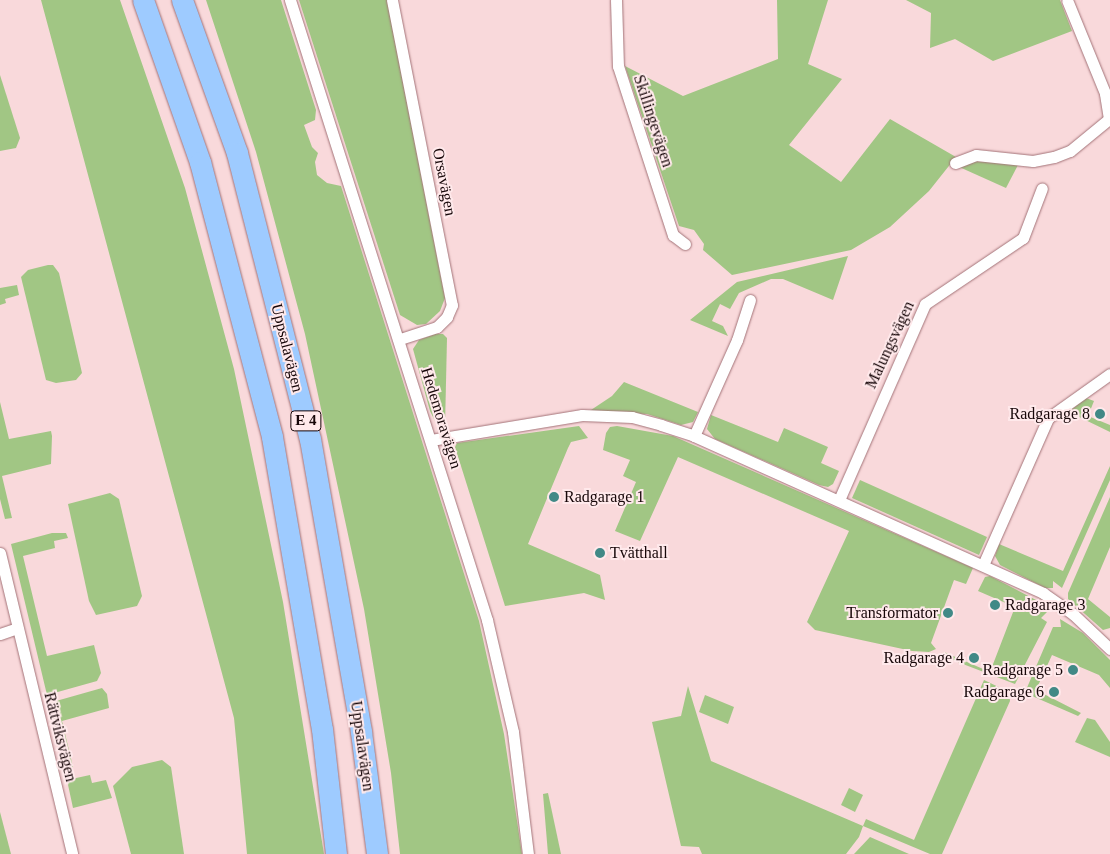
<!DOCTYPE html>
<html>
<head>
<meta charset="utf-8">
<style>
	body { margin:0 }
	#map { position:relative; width:1110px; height:854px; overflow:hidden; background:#f9d9db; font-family:Georgia,serif }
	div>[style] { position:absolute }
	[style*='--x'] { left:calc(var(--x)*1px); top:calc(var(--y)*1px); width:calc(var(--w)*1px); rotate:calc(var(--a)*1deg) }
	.green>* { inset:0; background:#a1c684 }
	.roads { filter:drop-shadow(0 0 1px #a37378) drop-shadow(0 0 1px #a37378) }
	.street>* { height:11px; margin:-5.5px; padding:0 5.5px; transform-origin:5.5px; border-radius:5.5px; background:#fff }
	.highway>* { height:21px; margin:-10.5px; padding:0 10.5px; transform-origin:10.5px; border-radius:10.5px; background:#9ecbff }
	.dots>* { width:14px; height:14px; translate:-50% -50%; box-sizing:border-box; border:2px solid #ffe9eb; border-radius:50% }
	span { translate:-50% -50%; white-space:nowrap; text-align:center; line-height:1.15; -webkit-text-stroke:4px #ffe9eb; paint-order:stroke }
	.shield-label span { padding:1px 4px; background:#ffe9eb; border:1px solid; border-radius:4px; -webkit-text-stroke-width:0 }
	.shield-label { font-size:15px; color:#160608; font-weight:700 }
	.street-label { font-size:16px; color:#160608 }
	.poi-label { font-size:16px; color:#160608 }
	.right { translate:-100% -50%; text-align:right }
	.left { translate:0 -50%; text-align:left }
</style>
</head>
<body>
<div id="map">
	<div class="green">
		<div style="clip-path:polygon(41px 0,120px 0,185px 188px,234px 369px,283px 602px,324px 854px,247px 854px,234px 718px)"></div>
		<div style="clip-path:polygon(206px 0,281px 0,316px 110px,315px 120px,304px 125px,312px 147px,318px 153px,315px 162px,317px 175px,327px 183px,341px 186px,479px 621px,504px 734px,522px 854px,400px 854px,391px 773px,364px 609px,305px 334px,256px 152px)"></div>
		<div style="clip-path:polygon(299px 0,387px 0,445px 298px,440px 311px,426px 324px,417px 325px,400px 315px)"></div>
		<div style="clip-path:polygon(777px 0,828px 0,808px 64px,842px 79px,789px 145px,841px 182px,890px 119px,956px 157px,929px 191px,890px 227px,851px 250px,732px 275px,703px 250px,704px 244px,694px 230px,679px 226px,625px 66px,683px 96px,778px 59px)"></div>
		<div style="clip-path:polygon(906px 0,1060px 0,1072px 31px,993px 61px,955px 39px,930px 48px,931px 13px)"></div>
		<div style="clip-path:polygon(0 75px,20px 138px,16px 148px,0 151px)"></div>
		<div style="clip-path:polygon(973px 161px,1019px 163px,1006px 188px,957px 166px)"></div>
		<div style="clip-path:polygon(848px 256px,833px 300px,783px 279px,771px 279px,739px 293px,730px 309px,720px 304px,712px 321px,723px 326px,728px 336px,690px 320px,737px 282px)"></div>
		<div style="clip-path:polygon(48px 265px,53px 265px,59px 273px,82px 373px,76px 380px,56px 383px,46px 380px,21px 277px,28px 270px)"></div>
		<div style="clip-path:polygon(17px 285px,19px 295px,5px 299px,6px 303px,0 305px,0 288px)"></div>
		<div style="clip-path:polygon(435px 334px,443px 334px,447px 338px,445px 427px,435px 421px,430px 411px,413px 349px,419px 340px)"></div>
		<div style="clip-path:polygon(624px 382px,698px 412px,693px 422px,681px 425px,647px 414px,588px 412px,612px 396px)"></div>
		<div style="clip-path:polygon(1086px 398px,1094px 401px,1088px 416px,1110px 425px,1110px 432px,1073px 414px,1071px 410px)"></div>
		<div style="clip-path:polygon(0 402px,9px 439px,51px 431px,52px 436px,51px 464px,2px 476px,12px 518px,5px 519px,0 499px)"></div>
		<div style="clip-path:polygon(711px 415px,778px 442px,784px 428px,828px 447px,821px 463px,839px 471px,833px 484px,828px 487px,819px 485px,715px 439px,707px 429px)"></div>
		<div style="clip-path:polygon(579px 426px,588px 438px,571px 442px,568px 448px,528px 544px,600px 575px,605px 600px,584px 593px,505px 606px,455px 447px,457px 443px)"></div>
		<div style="clip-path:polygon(617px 426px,673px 436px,973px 568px,966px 584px,954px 580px,931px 643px,936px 649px,929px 652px,912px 651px,815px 630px,807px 622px,849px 531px,678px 457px,640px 541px,615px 531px,636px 482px,623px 476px,630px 460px,603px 450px,606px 433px,610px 427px)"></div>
		<div style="clip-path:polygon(1110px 466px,1110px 480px,1062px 588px,1053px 581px,1053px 588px,1045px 588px,1000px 565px,995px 556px,999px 544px,1063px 571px)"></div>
		<div style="clip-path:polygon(860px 480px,987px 537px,979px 555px,852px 498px)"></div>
		<div style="clip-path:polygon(110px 493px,119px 499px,142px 596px,137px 606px,96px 615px,89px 601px,68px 504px)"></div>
		<div style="clip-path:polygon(1110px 497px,1110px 547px,1088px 599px,1110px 617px,1110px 628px,1103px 630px,1068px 599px,1068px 593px)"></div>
		<div style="clip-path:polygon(52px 533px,66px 533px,68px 538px,54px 541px,55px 548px,23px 556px,47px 656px,94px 645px,101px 673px,97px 681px,47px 695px,11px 544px)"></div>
		<div style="clip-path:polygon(990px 576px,1038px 601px,1047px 612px,1041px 618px,1047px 622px,1015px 684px,942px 656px,944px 652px,990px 672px,1015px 607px,978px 591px,985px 577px)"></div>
		<div style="clip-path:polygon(1060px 619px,1083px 633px,1110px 660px,1110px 688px,1099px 675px,1052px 655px,1036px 690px,1081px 713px,1078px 716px,1032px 696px,1026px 690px,1053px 627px,1061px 627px)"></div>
		<div style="clip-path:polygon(984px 680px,1009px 692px,1010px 701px,942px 854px,930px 854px,863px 826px,859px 837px,846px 854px,702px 854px,699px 847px,681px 846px,652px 722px,681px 716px,688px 686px,711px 761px,863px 826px,866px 819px,914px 840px)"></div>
		<div style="clip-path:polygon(102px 688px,107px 694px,109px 708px,62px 721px,73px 767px,65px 769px,49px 703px)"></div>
		<div style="clip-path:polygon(705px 695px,734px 707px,728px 724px,699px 712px)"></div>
		<div style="clip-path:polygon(1087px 718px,1095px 720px,1110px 742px,1110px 757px,1075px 742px)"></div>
		<div style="clip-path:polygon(162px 760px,171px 767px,184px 854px,131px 854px,113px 786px,132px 767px)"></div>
		<div style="clip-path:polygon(90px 775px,92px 783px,106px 780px,112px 798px,73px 808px,67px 780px)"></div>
		<div style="clip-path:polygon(849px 788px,863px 795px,855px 812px,841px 805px)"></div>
		<div style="clip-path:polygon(548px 793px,561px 854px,548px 854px,543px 794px)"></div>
		<div style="clip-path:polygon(0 812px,11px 854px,0 854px)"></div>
		<div style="clip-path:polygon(870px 837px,909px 854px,854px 854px)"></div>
	</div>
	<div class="roads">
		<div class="street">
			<div style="--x:290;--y:0;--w:651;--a:72.37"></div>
			<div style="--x:487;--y:620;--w:115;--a:76.9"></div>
			<div style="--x:513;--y:732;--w:123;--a:83"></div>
			<div style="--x:392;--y:0;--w:311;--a:78.9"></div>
			<div style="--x:452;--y:305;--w:13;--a:113"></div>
			<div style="--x:447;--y:317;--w:14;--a:135"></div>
			<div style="--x:437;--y:327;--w:40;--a:162"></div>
			<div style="--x:616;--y:0;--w:66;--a:88.3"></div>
			<div style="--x:618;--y:66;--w:178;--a:72"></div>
			<div style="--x:673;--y:235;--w:15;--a:37"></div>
			<div style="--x:955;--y:163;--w:22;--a:-21"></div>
			<div style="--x:976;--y:155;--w:57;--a:6"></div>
			<div style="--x:1033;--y:161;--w:21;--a:-11"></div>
			<div style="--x:1054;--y:157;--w:17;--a:-21"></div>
			<div style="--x:1070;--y:151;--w:50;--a:-39.4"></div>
			<div style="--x:1109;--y:119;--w:26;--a:-99"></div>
			<div style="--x:1105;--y:93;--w:100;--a:-112.2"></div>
			<div style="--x:694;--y:436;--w:105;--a:-65.9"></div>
			<div style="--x:737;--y:340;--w:42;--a:-72"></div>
			<div style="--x:431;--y:440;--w:153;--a:-9.4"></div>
			<div style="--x:582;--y:415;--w:50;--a:2.3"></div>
			<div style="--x:632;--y:417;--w:30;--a:15"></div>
			<div style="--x:661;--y:425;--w:35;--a:18"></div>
			<div style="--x:694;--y:436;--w:383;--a:24.2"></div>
			<div style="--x:1043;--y:593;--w:37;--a:35"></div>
			<div style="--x:1073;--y:614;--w:51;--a:43.4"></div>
			<div style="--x:839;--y:500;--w:214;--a:-66.3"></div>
			<div style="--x:925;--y:304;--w:118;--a:-34"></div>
			<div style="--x:1023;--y:238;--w:53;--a:-69.2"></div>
			<div style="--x:0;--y:553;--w:309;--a:76.5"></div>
			<div style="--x:983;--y:565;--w:161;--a:-66.1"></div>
			<div style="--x:1048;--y:418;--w:76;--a:-35.4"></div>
			<div style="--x:0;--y:634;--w:18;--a:-19"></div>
		</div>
		<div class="highway">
			<div style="--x:143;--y:0;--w:172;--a:70.6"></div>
			<div style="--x:200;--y:162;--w:284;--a:75.3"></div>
			<div style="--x:272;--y:437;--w:296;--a:80.3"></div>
			<div style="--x:322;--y:729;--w:126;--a:83.6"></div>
			<div style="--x:182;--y:0;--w:163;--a:70.2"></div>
			<div style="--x:237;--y:153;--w:295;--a:75.7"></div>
			<div style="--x:310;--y:439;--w:297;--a:80.1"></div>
			<div style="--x:361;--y:732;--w:123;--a:82.5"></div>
		</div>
	</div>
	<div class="dots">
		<div style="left:1100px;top:414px;background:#418986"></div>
		<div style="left:554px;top:497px;background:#418986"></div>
		<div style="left:600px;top:553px;background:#418986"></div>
		<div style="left:995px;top:605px;background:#418986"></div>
		<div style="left:948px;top:613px;background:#418986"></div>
		<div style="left:974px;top:658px;background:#418986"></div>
		<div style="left:1073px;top:670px;background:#418986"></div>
		<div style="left:1054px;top:692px;background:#418986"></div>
	</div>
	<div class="shield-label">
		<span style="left:306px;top:421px">E 4</span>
	</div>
	<div class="street-label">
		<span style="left:653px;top:121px;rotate:72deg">Skillingevägen</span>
		<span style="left:444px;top:182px;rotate:79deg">Orsavägen</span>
		<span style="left:890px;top:345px;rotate:-65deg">Malungsvägen</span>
		<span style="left:287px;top:348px;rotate:76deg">Uppsalavägen</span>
		<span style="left:441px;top:418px;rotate:73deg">Hedemoravägen</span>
		<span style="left:60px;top:737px;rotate:76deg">Rättviksvägen</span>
		<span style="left:362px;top:746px;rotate:82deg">Uppsalavägen</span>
	</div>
	<div class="poi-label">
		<span class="right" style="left:1090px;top:414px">Radgarage 8</span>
		<span class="left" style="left:564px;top:497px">Radgarage 1</span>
		<span class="left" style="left:610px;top:553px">Tvätthall</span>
		<span class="left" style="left:1005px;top:605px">Radgarage 3</span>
		<span class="right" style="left:938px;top:613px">Transformator</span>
		<span class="right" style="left:964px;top:658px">Radgarage 4</span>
		<span class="right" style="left:1063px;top:670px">Radgarage 5</span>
		<span class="right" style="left:1044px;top:692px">Radgarage 6</span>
	</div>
</div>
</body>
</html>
